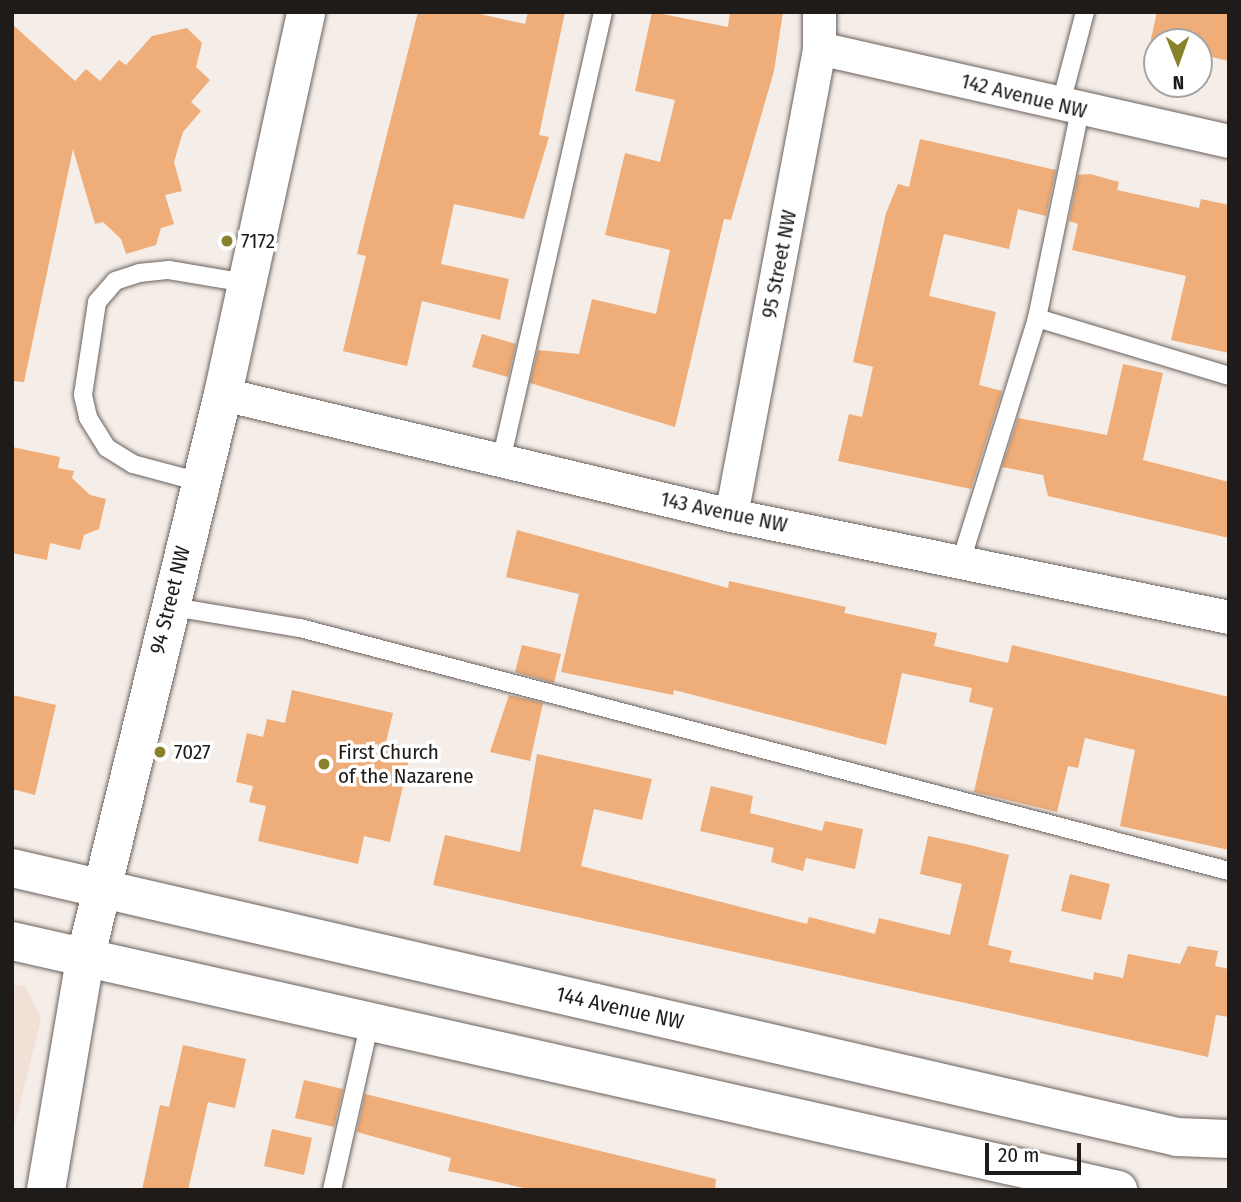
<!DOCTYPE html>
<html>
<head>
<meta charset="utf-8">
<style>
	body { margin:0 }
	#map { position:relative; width:1241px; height:1202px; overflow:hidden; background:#f5ede7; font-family:"Fira Sans Condensed",sans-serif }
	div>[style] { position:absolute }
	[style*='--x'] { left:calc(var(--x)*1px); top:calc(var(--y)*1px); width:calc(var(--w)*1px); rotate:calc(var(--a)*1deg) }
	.built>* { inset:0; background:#f0e0d6 }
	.building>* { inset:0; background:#eead79 }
	.roads { filter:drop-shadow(0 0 2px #6a625e) drop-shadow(0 0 2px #6a625e) }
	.service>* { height:18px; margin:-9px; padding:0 9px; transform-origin:9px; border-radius:9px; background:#fff }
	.minor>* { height:33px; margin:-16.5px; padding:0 16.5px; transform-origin:16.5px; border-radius:16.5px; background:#fff }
	.tertiary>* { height:38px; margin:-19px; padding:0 19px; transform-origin:19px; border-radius:19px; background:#fff }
	.dots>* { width:19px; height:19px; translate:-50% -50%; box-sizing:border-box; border:4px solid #fff; border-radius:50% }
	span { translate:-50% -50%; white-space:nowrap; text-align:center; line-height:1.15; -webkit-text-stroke:7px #fff; paint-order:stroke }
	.street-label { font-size:21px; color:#1e1b19 }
	.poi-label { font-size:21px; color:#1e1b19 }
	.left { translate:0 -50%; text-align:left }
	.frame { position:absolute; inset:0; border:14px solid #1e1b19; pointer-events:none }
	.north { position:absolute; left:1143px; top:28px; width:70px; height:70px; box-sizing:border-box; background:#fff; border:2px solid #a5a4a3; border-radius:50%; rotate:179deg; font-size:19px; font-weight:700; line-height:28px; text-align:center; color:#1e1b19 }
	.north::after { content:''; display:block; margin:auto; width:24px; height:32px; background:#88822a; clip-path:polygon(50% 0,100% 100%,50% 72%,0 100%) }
	.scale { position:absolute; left:985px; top:1143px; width:96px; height:32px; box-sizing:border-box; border:4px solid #1e1b19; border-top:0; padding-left:9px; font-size:21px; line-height:24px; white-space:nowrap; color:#1e1b19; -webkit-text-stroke:5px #fff; paint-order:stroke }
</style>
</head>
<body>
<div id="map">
	<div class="built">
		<div style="clip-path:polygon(12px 984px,26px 987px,41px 1019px,12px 1135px)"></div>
	</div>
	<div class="building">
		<div style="clip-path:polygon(418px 12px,471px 12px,525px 24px,528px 12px,565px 12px,539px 135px,549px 137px,524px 219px,454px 204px,441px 264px,509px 279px,500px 320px,422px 301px,407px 366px,343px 351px,366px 256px,357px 254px,365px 221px)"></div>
		<div style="clip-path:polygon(652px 12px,728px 27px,730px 12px,783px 12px,774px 71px,731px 220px,724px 219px,675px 427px,530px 383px,538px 350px,579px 354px,592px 299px,656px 314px,670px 250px,605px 235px,625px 153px,660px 162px,675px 100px,635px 91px)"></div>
		<div style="clip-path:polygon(1157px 12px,1229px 12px,1229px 61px,1199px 54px,1199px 42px,1150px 43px)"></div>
		<div style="clip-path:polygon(12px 24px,75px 81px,86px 69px,100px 81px,119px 60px,126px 65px,152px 36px,187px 28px,202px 43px,196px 67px,210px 80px,191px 102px,201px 111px,183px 132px,174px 162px,182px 191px,165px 195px,174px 224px,161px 228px,156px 245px,126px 254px,121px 239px,103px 222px,95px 224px,73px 149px,24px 382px,12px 381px)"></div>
		<div style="clip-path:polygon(920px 139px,1056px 170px,1046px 216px,1018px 209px,1009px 249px,944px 234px,929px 296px,996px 312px,979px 385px,1002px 391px,971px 489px,838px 461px,849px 414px,862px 417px,873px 367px,853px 362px,886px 213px,898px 184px,909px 187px)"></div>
		<div style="clip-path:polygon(1090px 174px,1119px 182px,1117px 190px,1199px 208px,1201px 199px,1229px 205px,1229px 353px,1171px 340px,1186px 276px,1072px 250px,1078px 224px,1069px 221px,1078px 175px)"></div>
		<div style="clip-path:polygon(482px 334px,516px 344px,508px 377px,472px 367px)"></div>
		<div style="clip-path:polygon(1123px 364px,1163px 373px,1143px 460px,1229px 482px,1229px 538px,1048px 496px,1043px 475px,1002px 467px,1018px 418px,1107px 435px)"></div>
		<div style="clip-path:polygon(12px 447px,60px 457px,58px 468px,74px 471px,72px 478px,90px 495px,106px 499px,99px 529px,84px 535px,80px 550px,50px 543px,47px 560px,12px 553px)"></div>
		<div style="clip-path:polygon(517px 530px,728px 588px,729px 581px,846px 607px,844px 613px,937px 633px,934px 646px,1008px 663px,1012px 645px,1229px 697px,1229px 850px,1120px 826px,1135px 750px,1085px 738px,1078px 768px,1068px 766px,1057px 812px,974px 792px,993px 708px,969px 702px,972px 688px,902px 673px,886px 745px,674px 690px,673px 695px,561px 672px,579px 594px,506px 577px)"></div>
		<div style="clip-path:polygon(522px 645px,561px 654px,554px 683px,515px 672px)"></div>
		<div style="clip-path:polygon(292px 690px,393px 713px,386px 742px,412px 747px,390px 842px,364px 836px,358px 864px,258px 841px,266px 806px,249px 802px,253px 786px,236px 782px,247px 733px,263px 737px,267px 719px,285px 723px)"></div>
		<div style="clip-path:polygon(12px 695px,56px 705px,35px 795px,12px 789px)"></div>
		<div style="clip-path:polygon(509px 695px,543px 703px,530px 761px,490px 752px)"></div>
		<div style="clip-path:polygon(537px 754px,652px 779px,642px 820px,594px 809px,581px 866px,807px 924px,809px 917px,875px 934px,879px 918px,950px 935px,962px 884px,920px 874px,928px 836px,970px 845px,1009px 855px,988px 945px,1012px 951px,1009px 962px,1093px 980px,1094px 972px,1123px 978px,1128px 954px,1180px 964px,1188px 946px,1218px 951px,1215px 966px,1229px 969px,1229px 1017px,1216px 1015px,1208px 1057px,433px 885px,445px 835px,520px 852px)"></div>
		<div style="clip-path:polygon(711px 786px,753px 796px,750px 813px,822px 831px,825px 821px,863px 829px,855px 869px,806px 858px,803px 871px,771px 862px,774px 848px,700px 831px)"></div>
		<div style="clip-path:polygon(1070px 874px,1110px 884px,1101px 920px,1061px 911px)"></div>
		<div style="clip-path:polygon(183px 1045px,246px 1059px,235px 1108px,208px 1102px,188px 1190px,142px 1190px,160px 1105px,169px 1107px)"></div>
		<div style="clip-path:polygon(304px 1080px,343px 1089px,334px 1127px,295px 1118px)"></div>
		<div style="clip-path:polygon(365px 1094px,716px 1179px,715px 1190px,533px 1190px,448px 1171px,451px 1158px,357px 1132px)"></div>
		<div style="clip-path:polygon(272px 1129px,312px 1138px,304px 1175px,264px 1166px)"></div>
	</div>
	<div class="roads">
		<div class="service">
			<div style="--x:1061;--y:103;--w:94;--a:-75.2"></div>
			<div style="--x:1037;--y:318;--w:201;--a:16.8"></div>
			<div style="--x:501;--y:461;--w:460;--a:-77.2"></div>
			<div style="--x:200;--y:482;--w:69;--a:-165"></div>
			<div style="--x:133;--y:464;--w:31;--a:-148"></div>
			<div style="--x:107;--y:448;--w:36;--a:-122"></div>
			<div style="--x:88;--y:417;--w:23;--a:-103"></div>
			<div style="--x:83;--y:395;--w:94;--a:-81.4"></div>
			<div style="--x:97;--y:302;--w:28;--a:-49"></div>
			<div style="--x:115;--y:281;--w:25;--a:-18"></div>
			<div style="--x:139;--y:273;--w:30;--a:-6"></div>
			<div style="--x:169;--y:270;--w:79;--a:9.5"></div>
			<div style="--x:961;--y:561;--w:255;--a:-72.6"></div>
			<div style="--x:1037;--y:318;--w:212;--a:-78.3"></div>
			<div style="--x:168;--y:606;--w:134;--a:9.5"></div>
			<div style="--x:300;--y:628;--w:960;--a:14.66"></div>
			<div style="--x:332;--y:1190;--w:173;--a:-77.3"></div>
		</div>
		<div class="minor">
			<div style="--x:819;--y:48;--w:420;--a:12.8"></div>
			<div style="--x:223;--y:394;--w:522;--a:13.4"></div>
			<div style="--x:731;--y:515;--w:508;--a:11.58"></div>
			<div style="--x:731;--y:515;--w:475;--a:-79.3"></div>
			<div style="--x:819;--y:48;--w:36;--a:-90"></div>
		</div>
		<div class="tertiary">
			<div style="--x:12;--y:868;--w:1196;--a:13"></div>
			<div style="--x:1177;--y:1137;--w:52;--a:2.2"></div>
			<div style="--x:12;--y:941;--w:1134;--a:12.69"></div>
			<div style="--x:46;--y:1190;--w:234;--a:-80.4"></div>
			<div style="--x:85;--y:959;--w:582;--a:-76.27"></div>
			<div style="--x:223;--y:394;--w:391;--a:-77.7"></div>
		</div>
	</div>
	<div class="dots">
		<div style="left:227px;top:241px;background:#88822a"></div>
		<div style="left:160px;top:752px;background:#88822a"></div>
		<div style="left:324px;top:764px;background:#88822a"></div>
	</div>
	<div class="street-label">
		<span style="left:1024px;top:96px;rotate:14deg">142 Avenue NW</span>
		<span style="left:779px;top:264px;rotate:-79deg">95 Street NW</span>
		<span style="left:724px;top:512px;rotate:12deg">143 Avenue NW</span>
		<span style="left:170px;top:600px;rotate:-76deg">94 Street NW</span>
		<span style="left:620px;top:1008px;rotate:13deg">144 Avenue NW</span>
	</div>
	<div class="poi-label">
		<span class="left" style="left:241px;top:241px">7172</span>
		<span class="left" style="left:174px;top:752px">7027</span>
		<span class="left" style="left:338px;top:764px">First Church<br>of the Nazarene</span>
	</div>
	<div class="frame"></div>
	<div class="north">N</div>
	<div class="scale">20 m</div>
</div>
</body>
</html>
